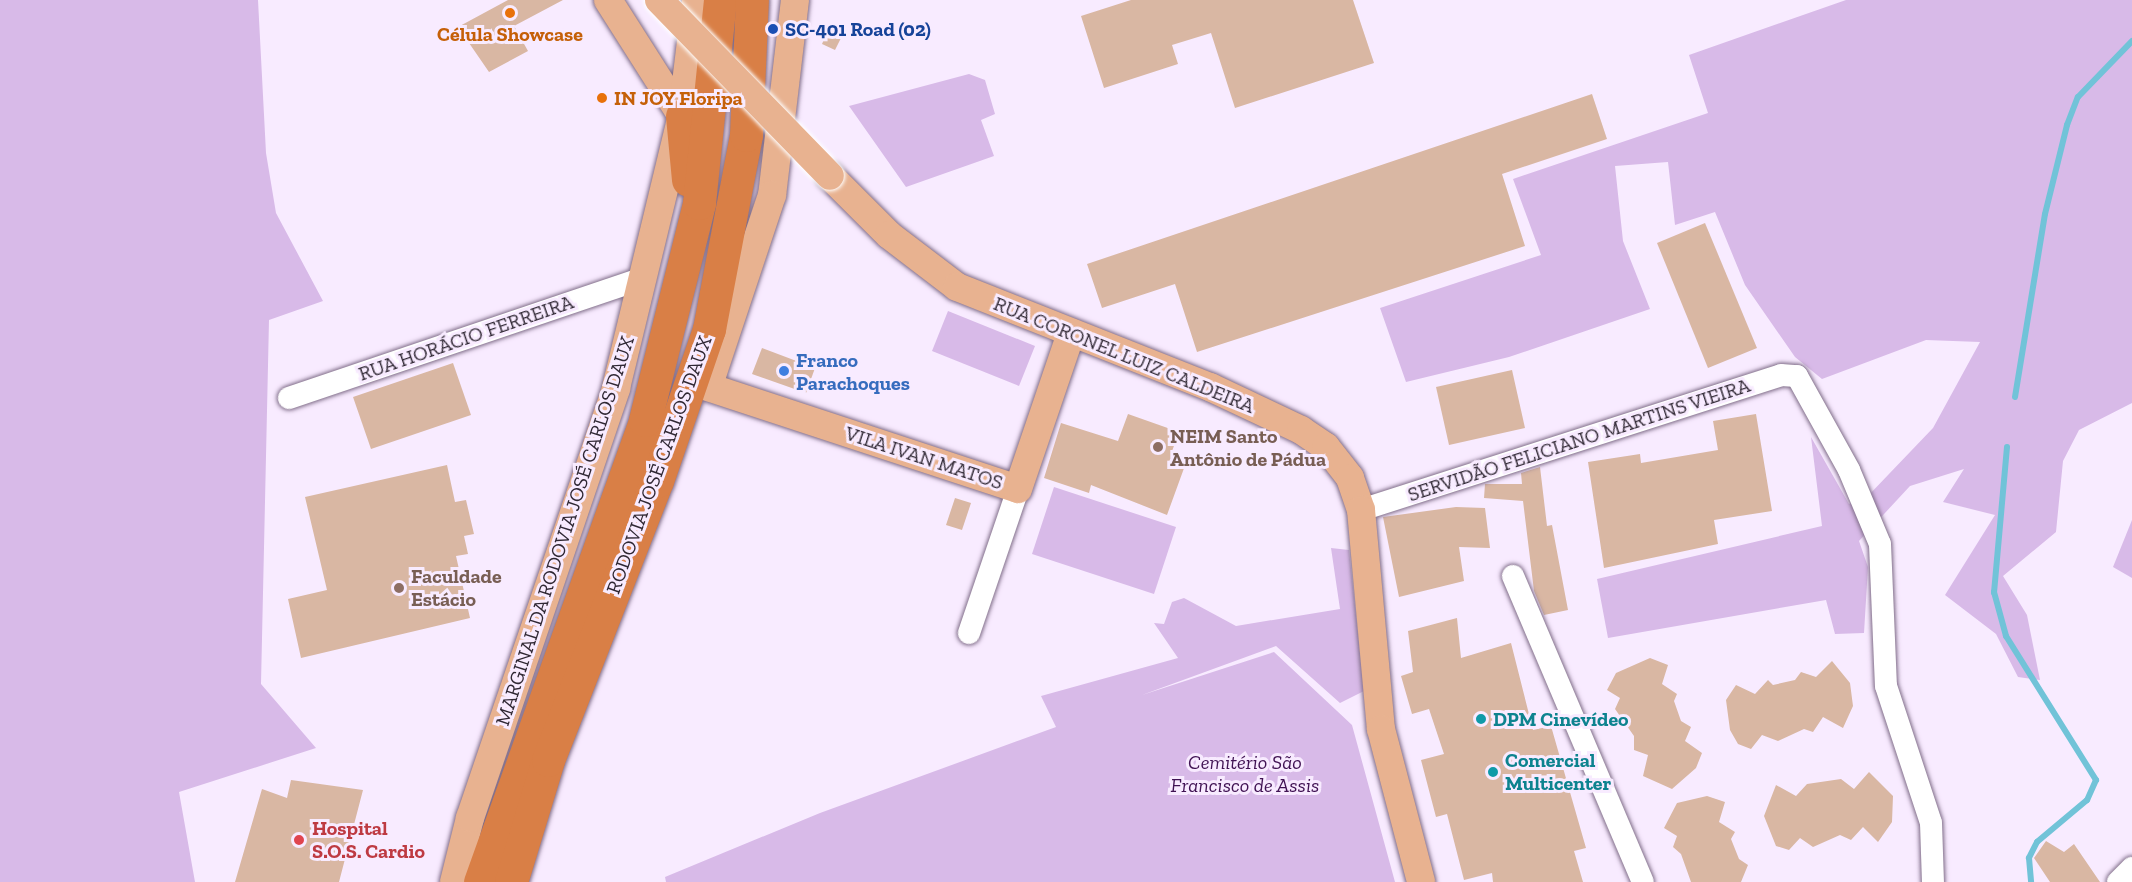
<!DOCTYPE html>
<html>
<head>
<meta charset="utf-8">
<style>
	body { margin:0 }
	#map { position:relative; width:2132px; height:882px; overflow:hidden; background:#f8ebff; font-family:"Zilla Slab",serif }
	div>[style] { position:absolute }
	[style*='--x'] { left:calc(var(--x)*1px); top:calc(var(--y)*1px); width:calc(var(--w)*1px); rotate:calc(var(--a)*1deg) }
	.green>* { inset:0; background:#d8bae8 }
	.stream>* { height:6px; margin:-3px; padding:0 3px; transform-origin:3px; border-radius:3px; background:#71c3d8 }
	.building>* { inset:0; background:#d9b7a3 }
	.roads { filter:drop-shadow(0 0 2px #816e8a) drop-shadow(0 0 2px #816e8a) }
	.minor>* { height:22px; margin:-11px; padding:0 11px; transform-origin:11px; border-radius:11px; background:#fff }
	.major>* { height:28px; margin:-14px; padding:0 14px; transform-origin:14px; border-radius:14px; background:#e8b290 }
	.highway>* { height:33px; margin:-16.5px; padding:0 16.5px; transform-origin:16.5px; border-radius:16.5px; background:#d97f46 }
	.bridges { filter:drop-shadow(0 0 2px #fff) drop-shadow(0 0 2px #fff) }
	.major-bridge>* { height:28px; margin:-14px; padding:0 14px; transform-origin:14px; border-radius:14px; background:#e8b290 }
	.dots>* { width:16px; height:16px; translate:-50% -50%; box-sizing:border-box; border:3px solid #f8ebff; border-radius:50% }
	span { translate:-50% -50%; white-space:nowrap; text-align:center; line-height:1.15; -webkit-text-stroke:6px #f8ebff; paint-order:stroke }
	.transit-label { font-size:20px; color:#164399; font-weight:700 }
	.left { translate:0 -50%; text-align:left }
	.food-label { font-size:20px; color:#c56008; font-weight:700 }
	.street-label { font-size:20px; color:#302834 }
	.shop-label { font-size:20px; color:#366cbe; font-weight:700 }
	.education-label { font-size:20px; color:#785e54; font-weight:700 }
	.culture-label { font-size:20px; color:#0d838f; font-weight:700 }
	.park-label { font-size:20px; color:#401253; font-style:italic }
	.health-label { font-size:20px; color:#be3a42; font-weight:700 }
</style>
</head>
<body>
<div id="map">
	<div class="green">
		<div style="clip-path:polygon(0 0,258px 0,266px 153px,276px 213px,323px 301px,269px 320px,261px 684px,316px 748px,179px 792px,195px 882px,0 882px)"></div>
		<div style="clip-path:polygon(1846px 0,2132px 0,2132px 403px,2079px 430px,2063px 461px,2056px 532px,2003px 576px,2027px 615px,2040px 680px,2018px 677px,1996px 634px,1945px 595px,1995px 515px,1943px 502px,1964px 469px,1910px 486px,1859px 541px,1868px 567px,1864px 633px,1835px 634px,1826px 600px,1608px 638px,1597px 579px,1822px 526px,1811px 437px,1849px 504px,1866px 498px,1933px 428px,1980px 342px,1926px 340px,1822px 379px,1795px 357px,1745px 285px,1715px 212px,1675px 225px,1668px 162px,1615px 166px,1623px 241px,1650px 309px,1509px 357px,1406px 382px,1380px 308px,1541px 255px,1513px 179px,1708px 113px,1689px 55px)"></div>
		<div style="clip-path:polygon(969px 74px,985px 80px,995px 114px,981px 120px,994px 156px,906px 187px,849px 106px)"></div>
		<div style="clip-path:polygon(948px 311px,1035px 346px,1019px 386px,932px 351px)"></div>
		<div style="clip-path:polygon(1054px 487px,1176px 527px,1154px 594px,1032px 554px)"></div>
		<div style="clip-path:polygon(2132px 520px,2132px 578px,2113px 567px)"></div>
		<div style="clip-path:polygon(1331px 548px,1349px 550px,1364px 691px,1340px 703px,1276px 646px,1142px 695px,1274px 652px,1352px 725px,1395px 882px,666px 882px,665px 877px,820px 813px,1056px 727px,1041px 696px,1178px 658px,1154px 623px,1164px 624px,1172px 602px,1184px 598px,1236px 626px,1340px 609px)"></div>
	</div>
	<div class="stream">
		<div style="--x:2015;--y:397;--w:185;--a:-80.7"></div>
		<div style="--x:2045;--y:214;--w:92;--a:-76.1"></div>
		<div style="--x:2067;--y:125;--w:30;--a:-69"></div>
		<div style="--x:2078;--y:97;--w:78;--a:-46"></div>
		<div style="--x:2007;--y:447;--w:146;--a:95.1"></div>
		<div style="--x:1994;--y:592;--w:46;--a:74.7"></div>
		<div style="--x:2006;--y:636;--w:170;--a:58"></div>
		<div style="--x:2096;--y:780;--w:22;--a:114"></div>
		<div style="--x:2087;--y:800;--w:65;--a:140"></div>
		<div style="--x:2037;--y:842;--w:18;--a:117"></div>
		<div style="--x:2029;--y:858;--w:24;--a:85"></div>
	</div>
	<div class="building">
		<div style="clip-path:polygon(508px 0,563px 0,514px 26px,528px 51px,489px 72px,458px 27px)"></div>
		<div style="clip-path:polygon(1131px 0,1353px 0,1374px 63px,1235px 108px,1211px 33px,1172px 45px,1178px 64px,1104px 88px,1081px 16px)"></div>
		<div style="clip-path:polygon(829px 28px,843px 34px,835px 50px,822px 44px)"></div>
		<div style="clip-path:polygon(1592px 94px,1607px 139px,1502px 174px,1525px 246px,1197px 352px,1175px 284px,1102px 308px,1087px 264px)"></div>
		<div style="clip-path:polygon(1705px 223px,1757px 348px,1708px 368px,1657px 243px)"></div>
		<div style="clip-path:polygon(762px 348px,815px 368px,806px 393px,752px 374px)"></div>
		<div style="clip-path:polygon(453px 363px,471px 415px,371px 449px,353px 397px)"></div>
		<div style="clip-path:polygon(1512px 370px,1525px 428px,1449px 445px,1436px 387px)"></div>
		<div style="clip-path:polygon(1128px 414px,1179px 432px,1171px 454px,1187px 460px,1167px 515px,1091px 485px,1089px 493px,1044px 478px,1061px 423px,1118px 441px)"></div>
		<div style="clip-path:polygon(1756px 414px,1772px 511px,1714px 520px,1718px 544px,1604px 568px,1588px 462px,1640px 454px,1641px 463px,1718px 450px,1713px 421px)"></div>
		<div style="clip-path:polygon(447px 465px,455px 502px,466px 500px,474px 534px,464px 536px,468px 554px,456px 556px,470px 618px,301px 658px,288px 599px,327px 590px,305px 497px)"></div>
		<div style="clip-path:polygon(1540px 467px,1547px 526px,1552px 525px,1568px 610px,1544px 615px,1534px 591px,1523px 501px,1484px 498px,1485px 484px,1522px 484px,1521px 473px)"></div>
		<div style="clip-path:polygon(955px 498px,971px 503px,962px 530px,946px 525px)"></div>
		<div style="clip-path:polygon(1456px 507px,1485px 508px,1490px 548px,1459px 547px,1464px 581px,1399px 597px,1383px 517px)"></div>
		<div style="clip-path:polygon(1457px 618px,1461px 658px,1511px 643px,1533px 730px,1551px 726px,1586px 848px,1574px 851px,1583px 882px,1493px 882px,1492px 873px,1464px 880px,1447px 814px,1436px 817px,1421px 760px,1444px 754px,1429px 709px,1412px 714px,1401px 676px,1413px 672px,1408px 631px)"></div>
		<div style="clip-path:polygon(1650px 658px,1668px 665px,1662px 684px,1677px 694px,1674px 701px,1681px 721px,1691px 727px,1685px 741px,1702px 753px,1696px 768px,1672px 789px,1643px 776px,1648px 755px,1634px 750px,1634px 736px,1615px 709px,1620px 698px,1607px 690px,1616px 673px)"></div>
		<div style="clip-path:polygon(1832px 661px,1850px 683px,1853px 706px,1843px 728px,1823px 717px,1813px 732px,1804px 729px,1778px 741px,1762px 735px,1751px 749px,1738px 744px,1730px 730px,1726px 700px,1736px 685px,1755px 694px,1768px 680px,1773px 685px,1795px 680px,1801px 672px,1816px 677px)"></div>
		<div style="clip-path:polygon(1869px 772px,1893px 796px,1892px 822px,1878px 842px,1863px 827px,1851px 840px,1840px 835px,1813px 847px,1800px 838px,1789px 850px,1776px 846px,1764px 816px,1776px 785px,1796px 796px,1807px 784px,1841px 779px,1854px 789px)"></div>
		<div style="clip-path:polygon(291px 780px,363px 790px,339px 882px,235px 882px,262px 789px,287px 798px)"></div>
		<div style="clip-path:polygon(1707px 796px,1725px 802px,1719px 822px,1735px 832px,1731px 839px,1739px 859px,1748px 865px,1741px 882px,1691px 882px,1681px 854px,1673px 847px,1677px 836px,1664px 828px,1677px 803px)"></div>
		<div style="clip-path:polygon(2046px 841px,2064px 852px,2074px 844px,2100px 882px,2050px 882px,2034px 858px)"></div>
	</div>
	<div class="roads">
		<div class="minor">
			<div style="--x:289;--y:398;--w:375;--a:-18.7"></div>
			<div style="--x:1361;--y:510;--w:441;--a:-17.8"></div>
			<div style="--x:1781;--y:375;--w:16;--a:4"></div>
			<div style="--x:1797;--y:376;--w:107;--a:61"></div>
			<div style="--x:1849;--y:470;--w:80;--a:67.3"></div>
			<div style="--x:1880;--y:544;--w:142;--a:87.6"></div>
			<div style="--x:1886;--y:686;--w:144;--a:71.8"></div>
			<div style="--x:1931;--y:823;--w:59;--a:88.1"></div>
			<div style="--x:1513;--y:576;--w:332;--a:67"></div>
			<div style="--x:969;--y:633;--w:152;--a:-71.2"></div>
			<div style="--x:2118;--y:882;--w:20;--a:-45"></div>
		</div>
		<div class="major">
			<div style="--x:608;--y:0;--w:138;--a:57.5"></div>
			<div style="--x:795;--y:0;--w:196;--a:96.7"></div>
			<div style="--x:772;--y:195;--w:202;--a:108.4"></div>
			<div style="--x:708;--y:387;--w:326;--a:18.2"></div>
			<div style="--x:1018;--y:489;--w:165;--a:-71.2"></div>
			<div style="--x:830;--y:176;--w:83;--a:45"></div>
			<div style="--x:889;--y:235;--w:86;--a:37.4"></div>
			<div style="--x:957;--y:287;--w:272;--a:21.6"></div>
			<div style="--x:1210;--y:387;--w:101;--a:25.3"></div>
			<div style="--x:1301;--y:430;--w:30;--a:34"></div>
			<div style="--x:1326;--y:447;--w:39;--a:52"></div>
			<div style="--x:1350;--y:478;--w:34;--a:71"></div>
			<div style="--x:1361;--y:510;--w:220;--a:84.8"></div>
			<div style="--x:1381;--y:729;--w:158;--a:75.3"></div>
			<div style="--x:454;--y:882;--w:66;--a:-76"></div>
			<div style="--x:470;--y:818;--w:454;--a:-71.2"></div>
			<div style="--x:616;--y:388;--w:280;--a:-76.4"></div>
			<div style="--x:682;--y:116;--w:117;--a:-83.1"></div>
		</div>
		<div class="highway">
			<div style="--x:682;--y:116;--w:64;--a:84.6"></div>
			<div style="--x:480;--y:882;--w:491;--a:-70.3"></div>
			<div style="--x:645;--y:420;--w:224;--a:-76"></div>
			<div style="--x:699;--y:203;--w:204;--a:-84.1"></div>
			<div style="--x:511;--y:882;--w:127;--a:-73.1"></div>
			<div style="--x:548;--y:760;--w:300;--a:-68.7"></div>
			<div style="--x:657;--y:481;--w:161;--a:-71.1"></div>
			<div style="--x:709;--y:329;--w:197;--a:-79.2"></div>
			<div style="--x:746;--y:135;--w:135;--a:-87.5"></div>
		</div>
	</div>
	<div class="bridges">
		<div class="major-bridge">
			<div style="--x:659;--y:0;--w:245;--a:45.8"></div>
		</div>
	</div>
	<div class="dots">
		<div style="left:510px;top:13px;background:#e8710a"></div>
		<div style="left:773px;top:29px;background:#1a4fb4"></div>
		<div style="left:602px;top:98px;background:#e8710a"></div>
		<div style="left:784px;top:371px;background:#3f7fe0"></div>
		<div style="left:1158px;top:447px;background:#8d6e63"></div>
		<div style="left:399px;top:588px;background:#8d6e63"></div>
		<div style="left:1481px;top:719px;background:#0f9aa8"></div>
		<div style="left:1493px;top:772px;background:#0f9aa8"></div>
		<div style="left:299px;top:840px;background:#e0444e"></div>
	</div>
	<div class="transit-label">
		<span class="left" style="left:785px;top:29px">SC-401 Road (02)</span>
	</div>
	<div class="food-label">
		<span style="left:510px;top:34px">Célula Showcase</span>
		<span class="left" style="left:614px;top:98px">IN JOY Floripa</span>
	</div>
	<div class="street-label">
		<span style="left:466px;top:338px;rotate:-19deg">RUA HORÁCIO FERREIRA</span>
		<span style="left:1124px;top:355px;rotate:22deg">RUA CORONEL LUIZ CALDEIRA</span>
		<span style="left:1579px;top:440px;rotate:-18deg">SERVIDÃO FELICIANO MARTINS VIEIRA</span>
		<span style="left:924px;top:458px;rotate:18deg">VILA IVAN MATOS</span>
		<span style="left:659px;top:465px;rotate:-70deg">RODOVIA JOSÉ CARLOS DAUX</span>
		<span style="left:565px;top:531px;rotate:-72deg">MARGINAL DA RODOVIA JOSÉ CARLOS DAUX</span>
	</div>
	<div class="shop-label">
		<span class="left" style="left:796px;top:372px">Franco<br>Parachoques</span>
	</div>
	<div class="education-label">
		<span class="left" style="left:1170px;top:448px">NEIM Santo<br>Antônio de Pádua</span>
		<span class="left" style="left:411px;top:588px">Faculdade<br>Estácio</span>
	</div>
	<div class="culture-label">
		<span class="left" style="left:1493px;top:719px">DPM Cinevídeo</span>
		<span class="left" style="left:1505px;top:772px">Comercial<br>Multicenter</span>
	</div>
	<div class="park-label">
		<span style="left:1245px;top:774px">Cemitério São<br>Francisco de Assis</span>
	</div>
	<div class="health-label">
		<span class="left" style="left:312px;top:840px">Hospital<br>S.O.S. Cardio</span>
	</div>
</div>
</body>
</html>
